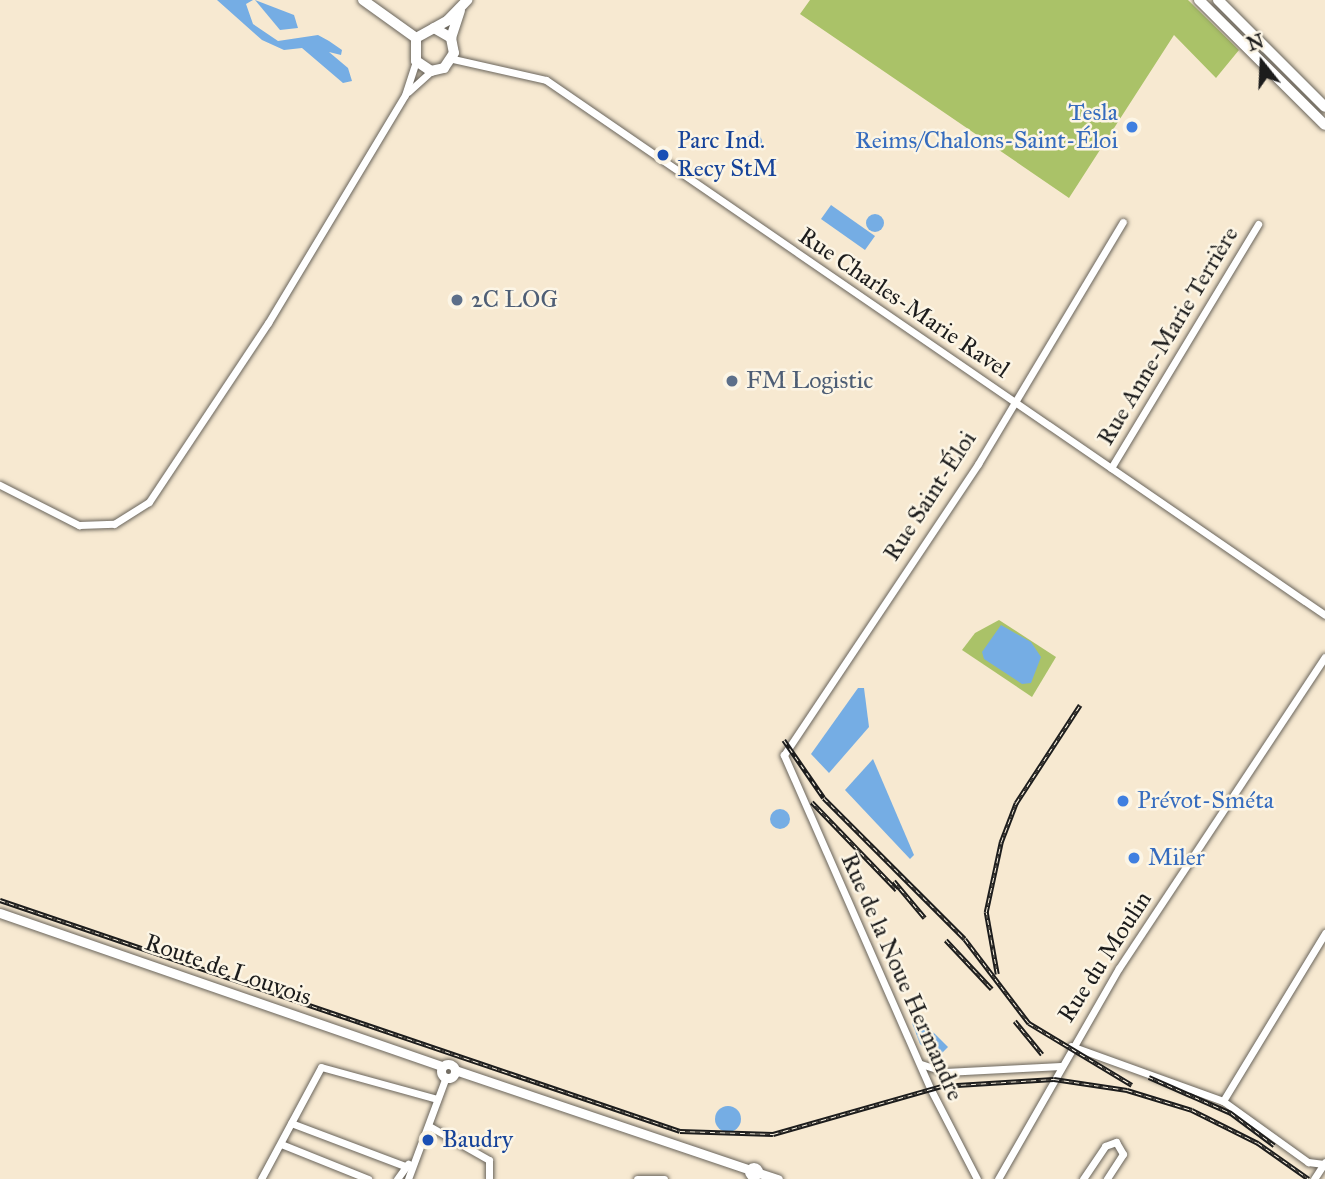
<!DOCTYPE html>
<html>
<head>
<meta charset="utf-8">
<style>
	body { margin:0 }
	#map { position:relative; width:1325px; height:1179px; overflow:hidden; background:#f7e9d1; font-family:"IM FELL Great Primer",serif }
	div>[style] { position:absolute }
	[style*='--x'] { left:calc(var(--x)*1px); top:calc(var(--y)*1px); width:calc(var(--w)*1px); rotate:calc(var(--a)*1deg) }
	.green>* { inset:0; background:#aac268 }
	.water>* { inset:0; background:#75ade4 }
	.round { border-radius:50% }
	.roads { filter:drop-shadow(0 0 2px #69645b) drop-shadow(0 0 2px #69645b) }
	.minor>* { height:7px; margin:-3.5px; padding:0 3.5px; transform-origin:3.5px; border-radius:3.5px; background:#fff }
	.tertiary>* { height:9px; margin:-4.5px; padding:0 4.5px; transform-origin:4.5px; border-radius:4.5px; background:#fff }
	.tertiary>.ring { margin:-4.5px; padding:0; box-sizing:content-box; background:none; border:9px solid #fff; border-radius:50% }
	.secondary>* { height:10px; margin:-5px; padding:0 5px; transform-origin:5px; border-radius:5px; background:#fff }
	.primary>* { height:10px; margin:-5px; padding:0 5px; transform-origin:5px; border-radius:5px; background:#fff }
	.rail>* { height:4.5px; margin-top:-2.25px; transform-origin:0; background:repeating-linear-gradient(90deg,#fcf5e5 0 5px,#1c1c1c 0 10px); box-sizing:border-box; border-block:2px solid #1c1c1c }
	.dots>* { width:19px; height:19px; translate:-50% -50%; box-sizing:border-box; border:4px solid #fcf5e5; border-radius:50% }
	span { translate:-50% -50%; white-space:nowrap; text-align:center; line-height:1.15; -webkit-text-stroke:5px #fcf5e5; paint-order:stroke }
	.shop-label { font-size:24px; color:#366cbe }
	.right { translate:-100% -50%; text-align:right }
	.left { translate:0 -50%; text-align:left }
	.transit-label { font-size:24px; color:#164399 }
	.service-label { font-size:24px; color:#4e5e75 }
	.street-label { font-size:24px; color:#1c1c1c }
	.north { position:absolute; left:1227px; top:28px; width:70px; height:70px; -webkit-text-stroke:5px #fcf5e5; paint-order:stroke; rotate:342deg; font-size:19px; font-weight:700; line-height:28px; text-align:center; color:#1c1c1c }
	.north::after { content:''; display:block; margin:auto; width:24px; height:32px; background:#1c1c1c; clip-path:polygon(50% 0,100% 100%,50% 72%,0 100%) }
</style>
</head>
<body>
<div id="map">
	<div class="green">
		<div style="clip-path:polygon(810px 0,1188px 0,1239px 50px,1216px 78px,1174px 35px,1069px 198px,800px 14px)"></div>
		<div style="clip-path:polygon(999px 620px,1056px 657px,1032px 697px,962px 650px,975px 633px)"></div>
	</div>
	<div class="water">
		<div style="clip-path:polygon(217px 0,253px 0,246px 4px,253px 24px,278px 41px,318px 35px,329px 41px,342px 50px,341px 55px,329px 52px,348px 68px,352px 81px,343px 83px,302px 48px,284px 50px,262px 40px)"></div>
		<div style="clip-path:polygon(255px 0,294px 15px,298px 28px,280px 30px)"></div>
		<div class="round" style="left:746px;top:134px;width:16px;height:16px"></div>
		<div style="clip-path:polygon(831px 205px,875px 236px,865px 250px,821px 219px)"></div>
		<div class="round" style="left:866px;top:214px;width:18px;height:18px"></div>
		<div style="clip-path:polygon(1001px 625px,1031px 642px,1041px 657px,1031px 683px,1022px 684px,984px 659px,982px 652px)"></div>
		<div style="clip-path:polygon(858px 688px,864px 688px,869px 727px,829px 773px,811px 754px)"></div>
		<div style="clip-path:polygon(873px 759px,914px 855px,910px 859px,845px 790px)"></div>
		<div class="round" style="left:770px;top:809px;width:20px;height:20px"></div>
		<div style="clip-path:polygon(918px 1017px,948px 1047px,937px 1058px,920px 1044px,912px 1023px)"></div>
		<div class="round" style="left:715px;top:1106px;width:26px;height:26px"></div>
	</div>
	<div class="roads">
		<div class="minor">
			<div style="--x:453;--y:59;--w:95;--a:12.7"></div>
			<div style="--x:546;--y:80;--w:945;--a:34.48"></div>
			<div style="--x:408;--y:92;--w:31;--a:-42"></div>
			<div style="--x:1111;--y:468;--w:285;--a:-58.9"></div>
			<div style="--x:0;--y:485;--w:89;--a:26.9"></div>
			<div style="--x:79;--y:525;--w:35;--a:-2"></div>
			<div style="--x:114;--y:524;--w:41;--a:-32.2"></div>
			<div style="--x:149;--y:502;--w:215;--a:-56.4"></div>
			<div style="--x:268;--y:323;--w:266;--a:-59"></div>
			<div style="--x:405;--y:95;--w:36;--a:-72"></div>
			<div style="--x:1071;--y:1046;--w:162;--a:19.9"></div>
			<div style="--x:1223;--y:1101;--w:105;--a:35.7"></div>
			<div style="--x:1308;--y:1162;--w:16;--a:7"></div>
			<div style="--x:921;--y:1064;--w:25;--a:18"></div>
			<div style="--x:945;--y:1072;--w:116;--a:-3"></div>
			<div style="--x:1223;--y:1101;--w:197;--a:-58.7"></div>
			<div style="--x:291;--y:1123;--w:122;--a:20.7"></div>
			<div style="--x:429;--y:1126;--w:69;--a:29.5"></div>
			<div style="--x:489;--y:1160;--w:19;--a:90"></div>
			<div style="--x:281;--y:1144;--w:94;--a:21.9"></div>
			<div style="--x:261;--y:1179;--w:127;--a:-61.8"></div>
			<div style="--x:321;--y:1067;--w:120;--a:15.4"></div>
			<div style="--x:397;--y:1179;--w:19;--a:-54"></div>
			<div style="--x:408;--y:1179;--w:109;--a:-69.6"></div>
			<div style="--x:637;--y:1179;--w:27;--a:0"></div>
			<div style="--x:751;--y:1179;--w:2;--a:-63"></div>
			<div style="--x:977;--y:1179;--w:102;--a:-117.3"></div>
			<div style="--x:930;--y:1088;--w:364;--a:-113.7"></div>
			<div style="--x:784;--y:755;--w:350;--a:-56.3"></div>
			<div style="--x:978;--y:464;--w:282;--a:-59.1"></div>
			<div style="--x:998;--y:1179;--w:243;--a:-60.2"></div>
			<div style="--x:1119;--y:968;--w:373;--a:-56.5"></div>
			<div style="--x:1083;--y:1179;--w:40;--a:-56"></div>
			<div style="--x:1105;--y:1146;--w:12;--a:-20"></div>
			<div style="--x:1116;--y:1142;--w:14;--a:60"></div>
			<div style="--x:1123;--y:1154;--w:30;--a:123"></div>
			<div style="--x:1314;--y:1179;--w:20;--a:-57"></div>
		</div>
		<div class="tertiary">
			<div style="--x:0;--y:913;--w:468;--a:19.1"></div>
			<div class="ring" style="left:441px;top:1064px;width:5px;height:5px"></div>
			<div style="--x:455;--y:1070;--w:312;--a:18.7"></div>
			<div class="ring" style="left:749.5px;top:1167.5px;width:0;height:0"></div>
			<div style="--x:759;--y:1173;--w:20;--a:18"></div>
		</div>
		<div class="secondary">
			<div style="--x:363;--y:0;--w:65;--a:35.6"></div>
			<div style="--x:434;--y:28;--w:20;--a:30"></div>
			<div style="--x:451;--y:38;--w:15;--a:79"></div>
			<div style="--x:454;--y:53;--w:18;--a:124"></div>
			<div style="--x:444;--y:68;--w:13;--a:167"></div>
			<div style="--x:431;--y:71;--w:18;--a:-146"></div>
			<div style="--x:416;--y:61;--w:23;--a:-90"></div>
			<div style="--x:416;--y:38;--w:37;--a:-29"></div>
			<div style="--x:448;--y:20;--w:28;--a:-46"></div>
			<div style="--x:451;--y:38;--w:29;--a:-72"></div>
		</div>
		<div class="primary">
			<div style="--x:1199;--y:0;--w:177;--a:44.8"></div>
			<div style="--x:1218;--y:0;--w:151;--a:45"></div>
		</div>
	</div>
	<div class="rail">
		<div style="--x:784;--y:740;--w:70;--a:55.4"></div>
		<div style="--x:824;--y:798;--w:199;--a:45"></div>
		<div style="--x:965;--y:939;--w:106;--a:52.7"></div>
		<div style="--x:1029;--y:1023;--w:120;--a:31"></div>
		<div style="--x:812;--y:802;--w:122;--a:46"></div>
		<div style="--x:894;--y:881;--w:48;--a:50"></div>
		<div style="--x:0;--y:900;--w:718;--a:18.76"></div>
		<div style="--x:680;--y:1131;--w:93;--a:1.8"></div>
		<div style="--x:773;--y:1134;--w:175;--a:-15.9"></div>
		<div style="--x:941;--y:1086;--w:113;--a:-3.5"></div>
		<div style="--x:1054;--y:1079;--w:74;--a:8.6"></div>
		<div style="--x:1127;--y:1090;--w:68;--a:17.1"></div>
		<div style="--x:1192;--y:1110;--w:74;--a:26.6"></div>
		<div style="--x:1258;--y:1143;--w:62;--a:35.2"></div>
		<div style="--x:946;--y:940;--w:67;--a:46.8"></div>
		<div style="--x:997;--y:974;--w:63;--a:-100.1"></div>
		<div style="--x:986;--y:912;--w:72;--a:-77.9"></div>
		<div style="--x:1001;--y:842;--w:42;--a:-69"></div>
		<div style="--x:1016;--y:803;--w:117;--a:-56.9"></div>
		<div style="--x:1015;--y:1021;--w:43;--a:50.7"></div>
		<div style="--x:1149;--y:1077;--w:90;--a:23.7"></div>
		<div style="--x:1231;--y:1113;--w:54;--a:36.7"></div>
	</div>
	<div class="dots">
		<div style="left:1132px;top:127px;background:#3f7fe0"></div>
		<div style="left:663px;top:155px;background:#1a4fb4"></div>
		<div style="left:457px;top:300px;background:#5c6f8a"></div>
		<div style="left:732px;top:381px;background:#5c6f8a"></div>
		<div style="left:1123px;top:801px;background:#3f7fe0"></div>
		<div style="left:1134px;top:858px;background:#3f7fe0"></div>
		<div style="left:428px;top:1140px;background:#1a4fb4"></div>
	</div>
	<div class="shop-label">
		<span class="right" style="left:1118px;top:127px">Tesla<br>Reims/Chalons-Saint-Éloi</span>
		<span class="left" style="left:1137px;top:801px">Prévot-Sméta</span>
		<span class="left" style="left:1148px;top:858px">Miler</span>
	</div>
	<div class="transit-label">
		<span class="left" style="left:677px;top:155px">Parc Ind.<br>Recy StM</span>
		<span class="left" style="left:442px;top:1140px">Baudry</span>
	</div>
	<div class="service-label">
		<span class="left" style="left:471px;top:300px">2C LOG</span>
		<span class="left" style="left:746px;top:381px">FM Logistic</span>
	</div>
	<div class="street-label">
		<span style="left:904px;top:303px;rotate:34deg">Rue Charles-Marie Ravel</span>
		<span style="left:1168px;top:336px;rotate:-59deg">Rue Anne-Marie Terrière</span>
		<span style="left:930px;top:496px;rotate:-57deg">Rue Saint-Éloi</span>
		<span style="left:1105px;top:957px;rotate:-57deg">Rue du Moulin</span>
		<span style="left:228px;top:970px;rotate:19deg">Route de Louvois</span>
		<span style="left:902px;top:977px;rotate:66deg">Rue de la Noue Hermandre</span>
	</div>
	<div class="north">N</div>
</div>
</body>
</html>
